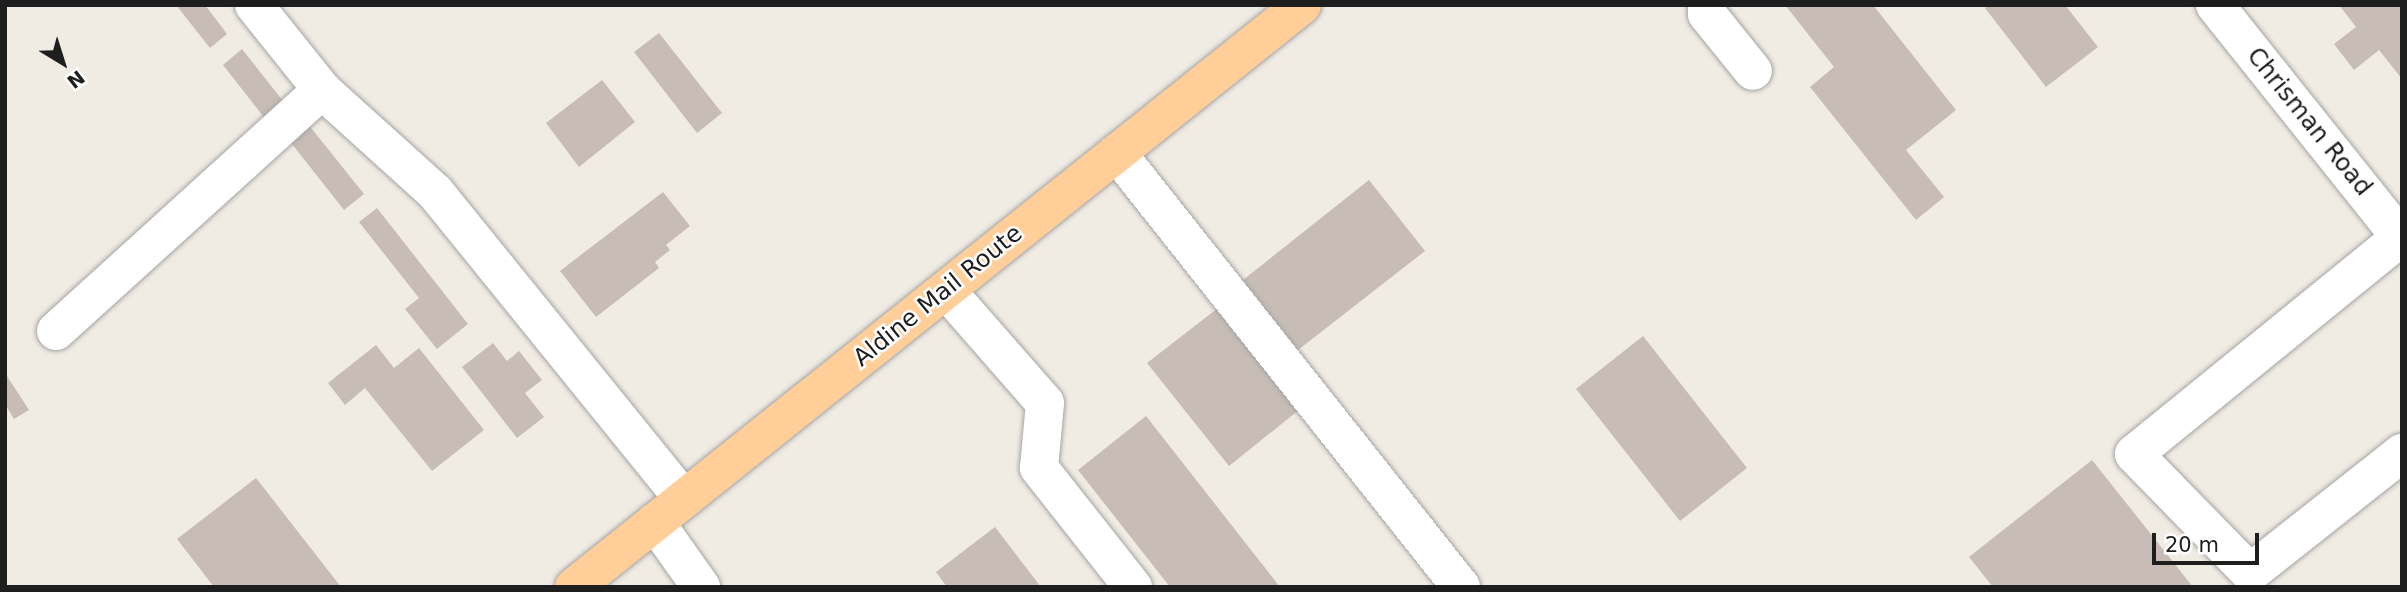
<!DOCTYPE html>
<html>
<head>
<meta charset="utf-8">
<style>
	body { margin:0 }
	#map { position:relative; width:2407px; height:592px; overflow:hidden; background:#f0ebe3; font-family:"DejaVu Sans",sans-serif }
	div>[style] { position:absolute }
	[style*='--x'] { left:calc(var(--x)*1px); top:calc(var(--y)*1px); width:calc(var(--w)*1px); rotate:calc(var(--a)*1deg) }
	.building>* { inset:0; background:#c8bdb6 }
	.roads { filter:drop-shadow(0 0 2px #a5a5a5) drop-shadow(0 0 2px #a5a5a5) }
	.minor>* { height:38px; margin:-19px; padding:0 19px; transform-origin:19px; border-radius:19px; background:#fff }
	.major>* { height:38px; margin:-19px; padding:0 19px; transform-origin:19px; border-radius:19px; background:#ffce99 }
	span { translate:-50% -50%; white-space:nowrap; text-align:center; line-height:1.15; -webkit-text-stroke:5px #fff; paint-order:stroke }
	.street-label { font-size:24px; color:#1e1e1e }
	.frame { position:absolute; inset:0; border:7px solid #1e1e1e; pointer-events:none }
	.north { position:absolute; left:28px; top:28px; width:70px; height:70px; -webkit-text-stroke:5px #fff; paint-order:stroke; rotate:142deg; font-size:19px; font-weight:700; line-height:28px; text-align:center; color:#1e1e1e }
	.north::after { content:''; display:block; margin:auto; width:24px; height:32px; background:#1e1e1e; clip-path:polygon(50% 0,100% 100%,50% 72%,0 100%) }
	.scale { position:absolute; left:2152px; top:533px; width:107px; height:32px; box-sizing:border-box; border:4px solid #1e1e1e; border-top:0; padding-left:9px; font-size:21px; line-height:24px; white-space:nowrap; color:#1e1e1e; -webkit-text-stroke:5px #fff; paint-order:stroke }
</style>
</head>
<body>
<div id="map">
	<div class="building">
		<div style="clip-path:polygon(176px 5px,205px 5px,227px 34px,210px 48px)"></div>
		<div style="clip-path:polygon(1785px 5px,1873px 5px,1956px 110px,1906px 150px,1944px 197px,1916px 220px,1810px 87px,1834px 67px)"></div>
		<div style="clip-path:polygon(1989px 5px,2065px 5px,2098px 47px,2046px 87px,1985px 8px)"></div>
		<div style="clip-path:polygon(2339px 5px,2400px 5px,2402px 79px,2379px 50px,2354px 70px,2334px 44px,2356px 27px)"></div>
		<div style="clip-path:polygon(659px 33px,722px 113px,697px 133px,634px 52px)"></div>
		<div style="clip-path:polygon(242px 49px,287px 106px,267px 121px,223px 65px)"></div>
		<div style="clip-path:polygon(602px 80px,635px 122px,579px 167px,546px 123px)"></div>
		<div style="clip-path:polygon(308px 124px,364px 194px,344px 210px,288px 139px)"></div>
		<div style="clip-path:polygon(1369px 180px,1425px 251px,1298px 350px,1243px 280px)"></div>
		<div style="clip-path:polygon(663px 192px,690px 226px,666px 245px,670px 250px,655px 262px,659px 268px,596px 317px,560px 271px)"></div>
		<div style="clip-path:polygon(377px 208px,468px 324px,437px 349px,405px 309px,419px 298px,359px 222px)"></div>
		<div style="clip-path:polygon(1218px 308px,1299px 410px,1229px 466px,1147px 363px)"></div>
		<div style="clip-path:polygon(1643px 336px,1747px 468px,1680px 521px,1576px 389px)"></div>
		<div style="clip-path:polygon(493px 343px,507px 361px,519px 351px,542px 380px,525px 393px,544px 417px,517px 438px,462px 367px)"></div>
		<div style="clip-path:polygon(376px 345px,394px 368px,419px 348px,484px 430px,432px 471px,365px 388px,345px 405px,328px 383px)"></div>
		<div style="clip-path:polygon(5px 373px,29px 410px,14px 419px,5px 404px)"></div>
		<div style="clip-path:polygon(1146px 416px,1280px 587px,1170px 587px,1078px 470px)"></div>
		<div style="clip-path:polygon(2092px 460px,2193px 587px,1993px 587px,1969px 557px)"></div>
		<div style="clip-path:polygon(256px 478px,341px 587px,214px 587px,177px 539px)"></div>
		<div style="clip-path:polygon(995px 527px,1041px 587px,947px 587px,936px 572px)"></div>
	</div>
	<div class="roads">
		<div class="minor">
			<div style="--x:254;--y:5;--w:109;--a:51.3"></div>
			<div style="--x:322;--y:90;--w:152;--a:42.1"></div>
			<div style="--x:435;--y:192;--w:395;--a:51"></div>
			<div style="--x:1707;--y:5;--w:9;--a:90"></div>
			<div style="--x:1707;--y:14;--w:73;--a:51.1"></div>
			<div style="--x:2215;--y:5;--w:300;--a:51.4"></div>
			<div style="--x:1117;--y:153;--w:554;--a:51.6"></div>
			<div style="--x:2401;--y:237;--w:344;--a:140.9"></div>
			<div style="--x:2134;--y:454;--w:166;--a:45.7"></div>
			<div style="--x:2250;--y:573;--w:194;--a:-38.3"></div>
			<div style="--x:946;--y:290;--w:150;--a:48.8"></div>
			<div style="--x:1045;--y:403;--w:65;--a:95.3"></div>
			<div style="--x:1039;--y:468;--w:152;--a:51.7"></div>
			<div style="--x:56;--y:331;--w:359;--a:-42.2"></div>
			<div style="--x:655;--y:522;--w:80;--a:54.7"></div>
		</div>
		<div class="major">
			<div style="--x:574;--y:587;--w:932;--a:-38.64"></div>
		</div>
	</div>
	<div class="street-label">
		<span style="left:2309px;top:122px;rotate:51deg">Chrisman Road</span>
		<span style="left:938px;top:296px;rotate:-39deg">Aldine Mail Route</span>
	</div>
	<div class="frame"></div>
	<div class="north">N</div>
	<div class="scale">20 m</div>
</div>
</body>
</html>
